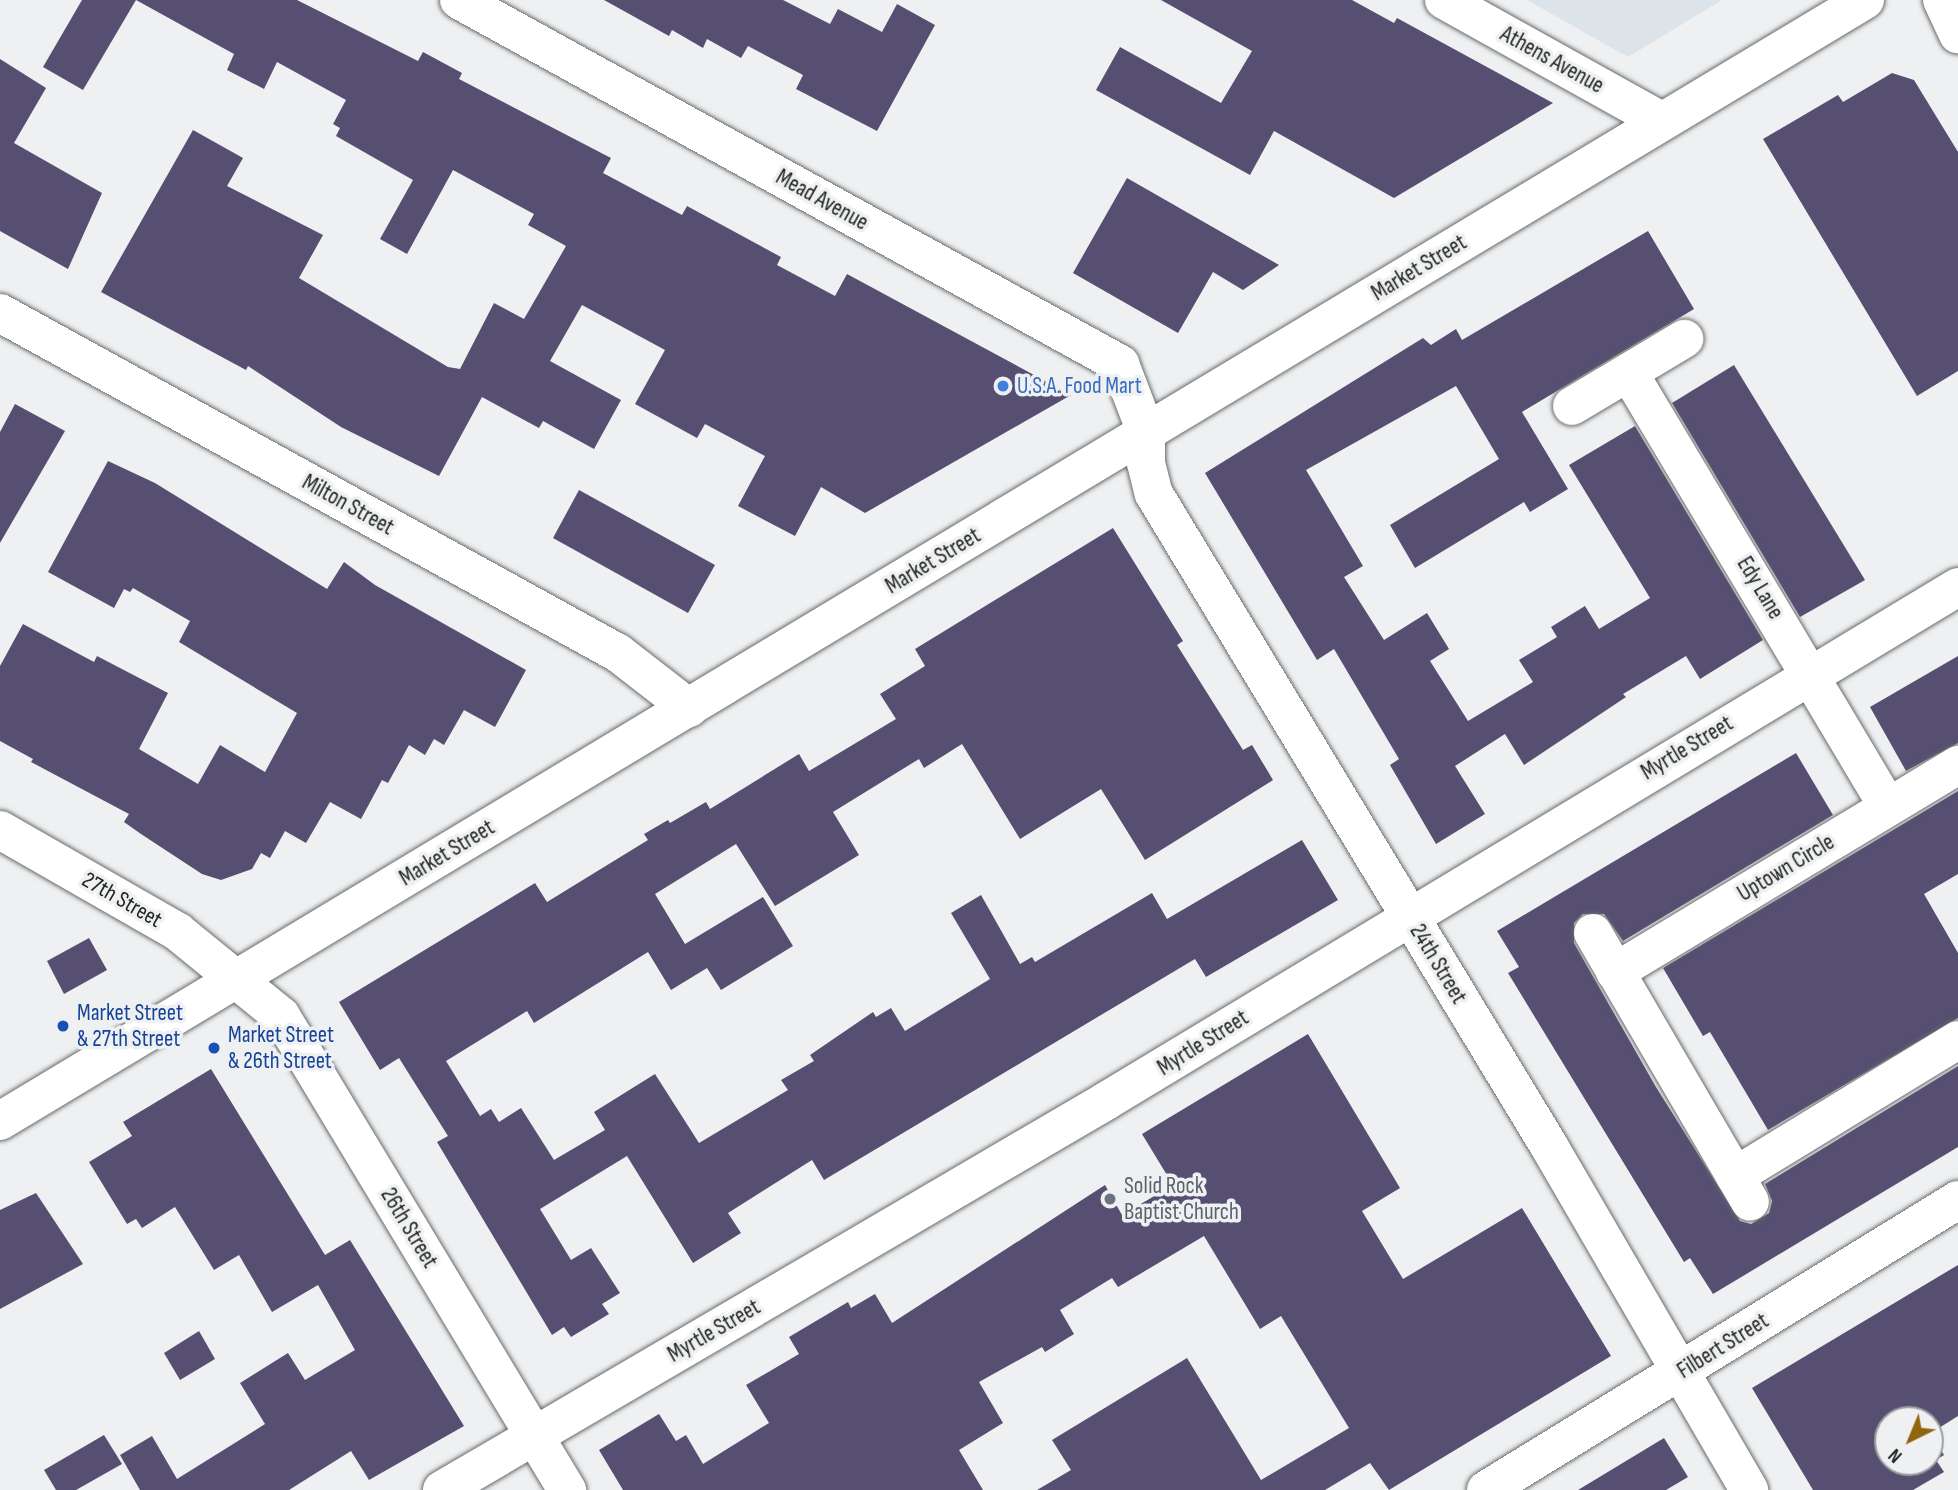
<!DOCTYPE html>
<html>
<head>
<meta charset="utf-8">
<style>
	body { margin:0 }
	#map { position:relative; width:1958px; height:1490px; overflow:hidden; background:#eef0f1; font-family:"Sofia Sans Condensed",sans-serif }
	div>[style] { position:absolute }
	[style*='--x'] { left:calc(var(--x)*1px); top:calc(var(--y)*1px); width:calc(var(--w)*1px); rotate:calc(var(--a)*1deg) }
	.built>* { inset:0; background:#dce4ea }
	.building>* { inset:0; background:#564f72 }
	.roads { filter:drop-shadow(0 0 2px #696b6c) drop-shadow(0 0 2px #696b6c) }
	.street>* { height:38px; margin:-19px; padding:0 19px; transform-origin:19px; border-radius:19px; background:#fff }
	.secondary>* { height:38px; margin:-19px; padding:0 19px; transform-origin:19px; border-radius:19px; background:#fff }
	.primary>* { height:38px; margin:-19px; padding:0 19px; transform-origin:19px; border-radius:19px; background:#fff }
	.dots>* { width:19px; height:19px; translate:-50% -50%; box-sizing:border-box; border:4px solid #eef0f1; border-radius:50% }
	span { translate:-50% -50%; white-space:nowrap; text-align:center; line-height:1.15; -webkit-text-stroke:7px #eef0f1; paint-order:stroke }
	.street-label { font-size:23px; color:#232424 }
	.shop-label { font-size:23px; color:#366cbe }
	.left { translate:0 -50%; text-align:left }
	.transit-label { font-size:23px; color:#164399 }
	.worship-label { font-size:23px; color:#5b616d }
	.north { position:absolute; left:1874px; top:1406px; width:70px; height:70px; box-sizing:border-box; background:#eef0f1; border:2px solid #9d9e9f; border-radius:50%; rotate:223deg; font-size:19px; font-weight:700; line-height:28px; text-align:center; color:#232424 }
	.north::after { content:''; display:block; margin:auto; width:24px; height:32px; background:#91650e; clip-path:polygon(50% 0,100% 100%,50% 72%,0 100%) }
</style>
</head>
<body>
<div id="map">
	<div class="built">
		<div style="clip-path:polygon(1527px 0,1722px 0,1628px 57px)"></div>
	</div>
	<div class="building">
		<div style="clip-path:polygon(82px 0,136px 0,83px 90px,43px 67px)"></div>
		<div style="clip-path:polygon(136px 0,297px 0,418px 61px,423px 52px,462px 73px,459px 79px,611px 158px,603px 173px,682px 215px,687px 206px,781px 257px,777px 265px,835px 296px,847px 274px,1071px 395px,865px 513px,821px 487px,795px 536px,738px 506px,765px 456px,705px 424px,697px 438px,635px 404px,665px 350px,582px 305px,550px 361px,621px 400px,594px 449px,543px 421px,539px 428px,482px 397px,439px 476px,341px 427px,248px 366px,246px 370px,101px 292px,193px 130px,243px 158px,227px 186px,323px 235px,299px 278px,448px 367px,460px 369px,494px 303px,524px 319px,566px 246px,528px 225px,534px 214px,453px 170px,407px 254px,380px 239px,413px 180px,336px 136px,340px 128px,333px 124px,346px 100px,277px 62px,264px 89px,227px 70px,234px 54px)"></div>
		<div style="clip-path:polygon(604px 0,783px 0,830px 24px,838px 9px,882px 32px,897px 4px,935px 25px,877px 131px,796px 89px,803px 75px,748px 46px,741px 58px,707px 39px,703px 48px,672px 30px,669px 36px)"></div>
		<div style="clip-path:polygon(1161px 0,1352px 0,1394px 23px,1397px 18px,1553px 103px,1394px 198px,1274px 131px,1250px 175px,1096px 90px,1120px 47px,1221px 103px,1252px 51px)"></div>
		<div style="clip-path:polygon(0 59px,46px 88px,14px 143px,102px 193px,68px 269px,0 231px)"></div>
		<div style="clip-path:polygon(1892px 73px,1914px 80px,1958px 152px,1958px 371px,1917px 396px,1763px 139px,1838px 95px,1843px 102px)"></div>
		<div style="clip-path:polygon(1127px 178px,1279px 265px,1243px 290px,1213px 272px,1178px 333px,1073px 273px)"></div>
		<div style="clip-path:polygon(1648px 231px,1694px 309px,1522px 412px,1568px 489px,1530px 512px,1524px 502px,1415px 568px,1390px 525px,1499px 459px,1456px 386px,1306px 470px,1363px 566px,1344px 577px,1384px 640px,1427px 613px,1449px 649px,1430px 661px,1468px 721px,1533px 682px,1519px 660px,1557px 637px,1551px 627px,1585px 606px,1599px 629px,1650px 598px,1569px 465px,1635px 426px,1763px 640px,1700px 679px,1686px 656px,1623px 694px,1626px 697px,1524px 765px,1505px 734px,1455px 766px,1485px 814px,1436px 844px,1390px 765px,1399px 759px,1334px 649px,1317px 660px,1205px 473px,1423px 338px,1431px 345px,1456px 329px,1462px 340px)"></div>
		<div style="clip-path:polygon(1734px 365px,1865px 580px,1800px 617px,1672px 403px)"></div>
		<div style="clip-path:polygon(15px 404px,65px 431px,0 543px,0 432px)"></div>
		<div style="clip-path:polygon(108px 461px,155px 483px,327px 589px,344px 562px,375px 585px,526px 670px,495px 727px,464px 710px,444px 745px,434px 739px,425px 755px,409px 745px,388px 783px,382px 780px,361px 819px,330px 802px,306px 843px,285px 831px,270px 858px,261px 853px,252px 869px,221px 880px,202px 874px,141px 834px,124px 822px,129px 814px,31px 762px,33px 759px,0 741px,0 666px,23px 624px,94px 662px,97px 656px,168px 693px,139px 749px,198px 784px,220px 745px,265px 772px,297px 713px,179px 642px,190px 621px,133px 588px,130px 592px,124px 589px,114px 608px,48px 572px)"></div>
		<div style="clip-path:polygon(579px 490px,715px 565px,688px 613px,553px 538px)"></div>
		<div style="clip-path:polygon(1113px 528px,1183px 641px,1177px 645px,1243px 750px,1252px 745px,1273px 780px,1145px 860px,1101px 789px,1020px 839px,962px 744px,924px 768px,919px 759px,833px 812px,859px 855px,775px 906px,736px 844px,655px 894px,685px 944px,763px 897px,793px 946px,721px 990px,707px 968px,671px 990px,648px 952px,534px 1023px,527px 1011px,446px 1061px,480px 1116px,491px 1109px,499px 1122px,521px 1108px,554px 1160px,605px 1130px,594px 1112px,655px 1074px,699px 1143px,788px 1090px,781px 1080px,814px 1061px,810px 1055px,873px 1012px,876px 1017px,891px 1008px,905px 1031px,990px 979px,951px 913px,981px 895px,1020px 964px,1032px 957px,1035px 962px,1152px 893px,1167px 919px,1302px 840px,1338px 900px,1206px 977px,1195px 959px,824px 1180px,812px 1160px,728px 1213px,741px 1233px,693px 1263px,627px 1156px,540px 1209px,571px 1260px,591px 1248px,620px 1293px,602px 1304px,609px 1314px,571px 1337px,564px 1327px,552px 1335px,437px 1142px,448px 1136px,399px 1058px,380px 1070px,339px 1002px,535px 883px,547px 902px,648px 840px,644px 834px,668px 820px,670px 823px,706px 802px,710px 809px,799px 754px,809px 771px,896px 719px,880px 694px,925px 666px,915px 649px)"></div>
		<div style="clip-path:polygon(1958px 656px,1958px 743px,1906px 771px,1870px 707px)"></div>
		<div style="clip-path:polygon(1796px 753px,1833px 815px,1623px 941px,1604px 914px,1583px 914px,1574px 923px,1574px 943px,1656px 1087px,1740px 1221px,1751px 1224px,1769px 1213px,1772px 1201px,1765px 1184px,1958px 1066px,1958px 1147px,1713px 1294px,1690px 1258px,1684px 1262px,1508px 973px,1519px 967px,1497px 931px)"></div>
		<div style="clip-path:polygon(1958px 791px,1958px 874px,1924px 894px,1958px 953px,1958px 1018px,1768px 1130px,1710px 1032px,1703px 1036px,1663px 968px)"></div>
		<div style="clip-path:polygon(89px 938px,107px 970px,64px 994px,47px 961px)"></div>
		<div style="clip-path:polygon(1308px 1034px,1400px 1188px,1362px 1211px,1403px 1279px,1522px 1208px,1611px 1356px,1389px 1490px,1370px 1463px,1325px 1490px,1037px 1490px,1071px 1470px,1052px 1440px,1187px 1358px,1261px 1480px,1349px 1428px,1281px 1316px,1260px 1329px,1204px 1236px,1118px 1287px,1112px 1278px,1060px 1310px,1074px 1334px,1045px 1352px,1042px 1347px,979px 1382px,1003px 1423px,959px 1450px,983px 1490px,623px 1490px,599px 1450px,659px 1414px,676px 1441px,686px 1435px,703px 1464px,769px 1423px,746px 1385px,799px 1354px,789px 1337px,848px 1302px,851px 1308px,875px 1294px,892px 1323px,1105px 1185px,1122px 1215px,1173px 1185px,1142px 1134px)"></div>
		<div style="clip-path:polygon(211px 1069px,325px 1255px,350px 1240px,464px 1426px,369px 1480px,351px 1451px,289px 1490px,140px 1490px,120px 1455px,152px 1436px,177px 1479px,265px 1424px,240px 1383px,288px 1353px,305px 1380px,355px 1350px,318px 1285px,272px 1312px,239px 1255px,214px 1270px,175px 1207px,142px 1228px,136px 1219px,127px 1224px,89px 1162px,132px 1136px,123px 1122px)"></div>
		<div style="clip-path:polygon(36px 1193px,83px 1264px,0 1309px,0 1210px)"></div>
		<div style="clip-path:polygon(evenodd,1958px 1265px,1958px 1416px,1931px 1433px,1944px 1455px,1936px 1460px,1944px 1472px,1913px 1490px,1813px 1490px,1752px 1388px,1958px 1265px,1888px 1420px,1930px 1420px,1930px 1462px,1888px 1462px,1888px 1420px)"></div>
		<div style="clip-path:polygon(199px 1331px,215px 1359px,180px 1380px,164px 1353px)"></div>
		<div style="clip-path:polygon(104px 1435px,122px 1464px,76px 1490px,56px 1490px,44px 1470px)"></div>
		<div style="clip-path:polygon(1664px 1438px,1688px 1477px,1666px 1490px,1578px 1490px)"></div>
	</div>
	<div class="roads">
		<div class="street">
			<div style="--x:459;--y:0;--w:755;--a:28.84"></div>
			<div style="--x:1120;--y:364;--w:73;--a:69.1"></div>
			<div style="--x:1146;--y:432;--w:31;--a:90"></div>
			<div style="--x:1146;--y:463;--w:32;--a:76"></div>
			<div style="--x:1154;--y:494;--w:762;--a:58.79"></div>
			<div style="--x:1549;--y:1146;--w:398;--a:59.8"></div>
			<div style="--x:1444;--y:0;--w:248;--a:29.1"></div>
			<div style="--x:0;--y:313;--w:705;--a:28.82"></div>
			<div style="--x:618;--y:653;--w:90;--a:37.8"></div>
			<div style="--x:1629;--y:373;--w:505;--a:59.17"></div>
			<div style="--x:1572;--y:406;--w:131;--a:-30.9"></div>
			<div style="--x:0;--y:830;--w:205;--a:29.8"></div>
			<div style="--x:178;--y:932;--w:133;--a:39.2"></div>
			<div style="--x:281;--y:1016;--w:554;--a:58.89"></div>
			<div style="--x:1593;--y:933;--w:311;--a:59.7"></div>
			<div style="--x:1615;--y:972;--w:401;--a:-31.1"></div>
			<div style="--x:1735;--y:1176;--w:261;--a:-31.4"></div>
			<div style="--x:442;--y:1490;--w:770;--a:-30.36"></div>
			<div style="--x:1106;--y:1101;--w:995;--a:-31.1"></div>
			<div style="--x:1486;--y:1490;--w:554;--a:-31.57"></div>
		</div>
		<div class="secondary">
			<div style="--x:0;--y:1121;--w:2176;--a:-31.01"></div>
		</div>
		<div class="primary">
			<div style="--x:1942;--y:0;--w:38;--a:65"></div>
		</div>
	</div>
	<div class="dots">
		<div style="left:1003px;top:386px;background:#3f7fe0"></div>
		<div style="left:63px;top:1026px;background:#1a4fb4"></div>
		<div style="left:214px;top:1048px;background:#1a4fb4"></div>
		<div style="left:1110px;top:1199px;background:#6b7280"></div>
	</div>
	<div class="street-label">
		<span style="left:1552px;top:60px;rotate:29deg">Athens Avenue</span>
		<span style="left:822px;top:200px;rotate:29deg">Mead Avenue</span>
		<span style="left:1419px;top:268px;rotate:-31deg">Market Street</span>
		<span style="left:348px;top:505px;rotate:29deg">Milton Street</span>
		<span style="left:933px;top:561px;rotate:-31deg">Market Street</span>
		<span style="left:1760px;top:588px;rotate:59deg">Edy Lane</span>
		<span style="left:1687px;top:748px;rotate:-31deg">Myrtle Street</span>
		<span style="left:447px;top:853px;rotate:-31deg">Market Street</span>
		<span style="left:1786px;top:868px;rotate:-31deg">Uptown Circle</span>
		<span style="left:122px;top:900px;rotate:30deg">27th Street</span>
		<span style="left:1438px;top:964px;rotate:59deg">24th Street</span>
		<span style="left:1203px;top:1043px;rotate:-32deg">Myrtle Street</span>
		<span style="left:409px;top:1228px;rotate:59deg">26th Street</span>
		<span style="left:714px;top:1331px;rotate:-30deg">Myrtle Street</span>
		<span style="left:1723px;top:1346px;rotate:-32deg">Filbert Street</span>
	</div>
	<div class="shop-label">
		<span class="left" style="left:1017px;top:386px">U.S.A. Food Mart</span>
	</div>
	<div class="transit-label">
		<span class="left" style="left:77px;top:1026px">Market Street<br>&amp; 27th Street</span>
		<span class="left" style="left:228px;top:1048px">Market Street<br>&amp; 26th Street</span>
	</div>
	<div class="worship-label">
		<span class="left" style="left:1124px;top:1199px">Solid Rock<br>Baptist Church</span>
	</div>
	<div class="north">N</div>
</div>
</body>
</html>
